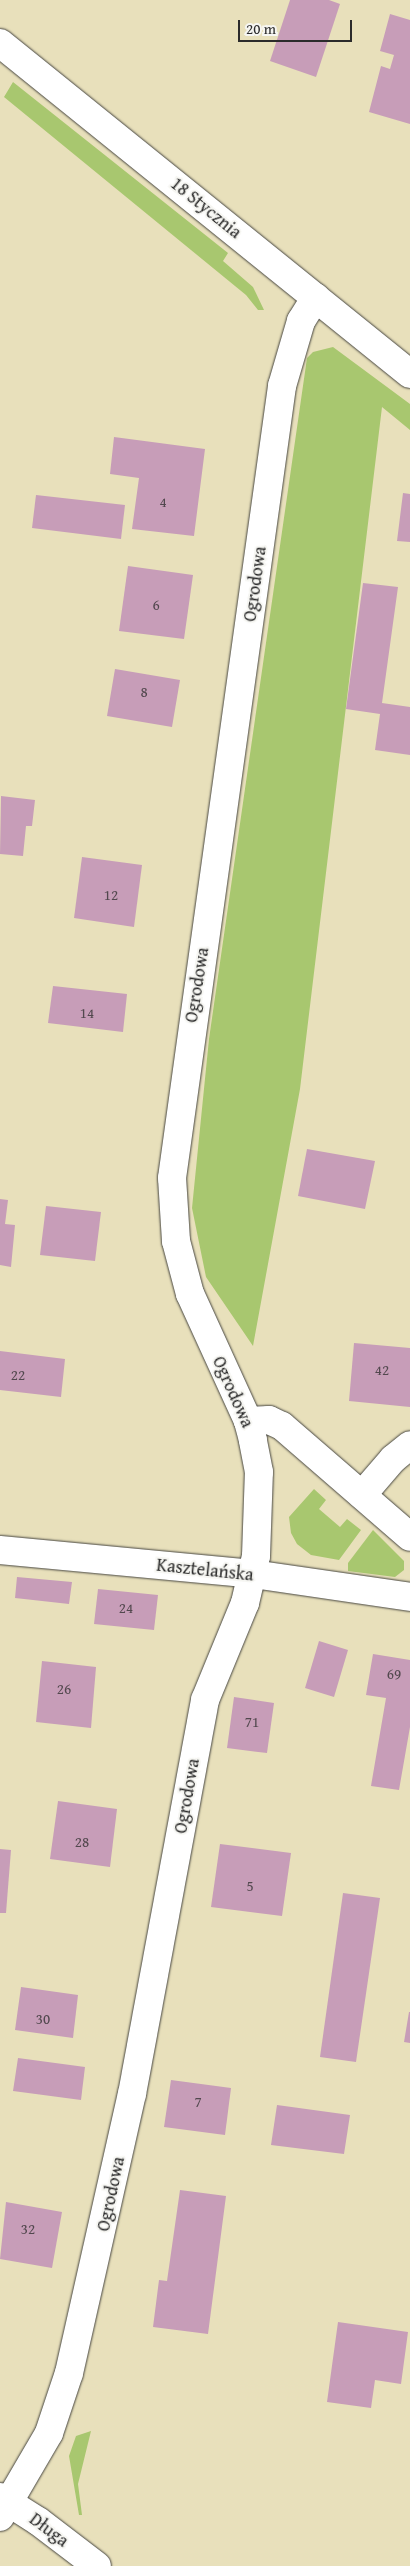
<!DOCTYPE html>
<html>
<head>
<meta charset="utf-8">
<style>
	body { margin:0 }
	#map { position:relative; width:410px; height:2566px; overflow:hidden; background:#e8e0bb; font-family:"Gentium Book Plus",serif }
	div>[style] { position:absolute }
	[style*='--x'] { left:calc(var(--x)*1px); top:calc(var(--y)*1px); width:calc(var(--w)*1px); rotate:calc(var(--a)*1deg) }
	.green>* { inset:0; background:#a8c76f }
	.building>* { inset:0; background:#c79db8 }
	.roads { filter:drop-shadow(0 0 1px #474641) drop-shadow(0 0 1px #474641) }
	.minor>* { height:28px; margin:-14px; padding:0 14px; transform-origin:14px; border-radius:14px; background:#fff }
	.major>* { height:28px; margin:-14px; padding:0 14px; transform-origin:14px; border-radius:14px; background:#fff }
	span { translate:-50% -50%; white-space:nowrap; text-align:center; line-height:1.15; -webkit-text-stroke:4px #f6f6f2; paint-order:stroke }
	.number-label { font-size:15px; color:#52484e }
	.number-label span { -webkit-text-stroke-width:0 }
	.street-label { font-size:18px; color:#2b2b2b }
	.scale { position:absolute; left:238px; top:20px; width:114px; height:22px; box-sizing:border-box; border:2px solid #2b2b2b; border-top:0; padding-left:6px; font-size:15px; line-height:18px; white-space:nowrap; color:#2b2b2b; -webkit-text-stroke:4px #f6f6f2; paint-order:stroke }
</style>
</head>
<body>
<div id="map">
	<div class="green">
		<div style="clip-path:polygon(13px 82px,228px 253px,223px 261px,253px 287px,264px 310px,258px 310px,246px 295px,4px 97px)"></div>
		<div style="clip-path:polygon(333px 347px,410px 404px,410px 430px,382px 407px,300px 1089px,253px 1346px,206px 1277px,192px 1208px,209px 1039px,307px 358px,313px 352px)"></div>
		<div style="clip-path:polygon(314px 1489px,326px 1500px,319px 1509px,340px 1527px,347px 1519px,361px 1530px,339px 1560px,311px 1555px,297px 1544px,291px 1533px,289px 1517px)"></div>
		<div style="clip-path:polygon(373px 1530px,404px 1561px,404px 1570px,395px 1577px,348px 1571px,348px 1563px)"></div>
		<div style="clip-path:polygon(91px 2431px,78px 2484px,82px 2515px,79px 2515px,69px 2456px,76px 2436px)"></div>
	</div>
	<div class="building">
		<div style="clip-path:polygon(290px 0,329px 0,340px 4px,316px 77px,270px 61px)"></div>
		<div style="clip-path:polygon(390px 14px,410px 20px,410px 124px,369px 112px,381px 66px,390px 69px,394px 55px,380px 51px)"></div>
		<div style="clip-path:polygon(114px 437px,205px 449px,194px 536px,132px 529px,139px 478px,110px 474px)"></div>
		<div style="clip-path:polygon(403px 493px,410px 494px,410px 542px,397px 541px)"></div>
		<div style="clip-path:polygon(36px 495px,125px 505px,121px 539px,32px 528px)"></div>
		<div style="clip-path:polygon(128px 566px,193px 575px,184px 639px,119px 631px)"></div>
		<div style="clip-path:polygon(363px 583px,398px 587px,382px 703px,410px 707px,410px 755px,375px 750px,380px 714px,346px 709px)"></div>
		<div style="clip-path:polygon(115px 669px,180px 680px,172px 727px,107px 716px)"></div>
		<div style="clip-path:polygon(1px 796px,35px 800px,32px 826px,26px 826px,23px 856px,0 854px)"></div>
		<div style="clip-path:polygon(82px 857px,142px 865px,134px 927px,74px 918px)"></div>
		<div style="clip-path:polygon(53px 986px,127px 994px,123px 1032px,48px 1023px)"></div>
		<div style="clip-path:polygon(307px 1149px,375px 1161px,365px 1209px,298px 1196px)"></div>
		<div style="clip-path:polygon(0 1199px,8px 1200px,5px 1224px,15px 1225px,11px 1267px,0 1265px)"></div>
		<div style="clip-path:polygon(46px 1206px,101px 1212px,95px 1261px,40px 1255px)"></div>
		<div style="clip-path:polygon(354px 1343px,410px 1348px,410px 1407px,349px 1401px)"></div>
		<div style="clip-path:polygon(0 1351px,65px 1359px,61px 1397px,0 1390px)"></div>
		<div style="clip-path:polygon(17px 1577px,72px 1582px,69px 1604px,15px 1598px)"></div>
		<div style="clip-path:polygon(98px 1589px,158px 1595px,154px 1630px,94px 1624px)"></div>
		<div style="clip-path:polygon(319px 1641px,348px 1650px,334px 1697px,305px 1688px)"></div>
		<div style="clip-path:polygon(373px 1654px,410px 1660px,410px 1727px,399px 1790px,371px 1786px,386px 1698px,366px 1695px)"></div>
		<div style="clip-path:polygon(42px 1661px,96px 1667px,91px 1728px,36px 1722px)"></div>
		<div style="clip-path:polygon(234px 1697px,274px 1703px,267px 1753px,227px 1748px)"></div>
		<div style="clip-path:polygon(58px 1801px,117px 1809px,110px 1867px,50px 1859px)"></div>
		<div style="clip-path:polygon(220px 1844px,291px 1853px,282px 1916px,211px 1907px)"></div>
		<div style="clip-path:polygon(0 1849px,11px 1850px,6px 1913px,0 1913px)"></div>
		<div style="clip-path:polygon(343px 1893px,380px 1898px,356px 2062px,320px 2057px)"></div>
		<div style="clip-path:polygon(21px 1987px,78px 1995px,73px 2038px,15px 2030px)"></div>
		<div style="clip-path:polygon(409px 2012px,410px 2012px,410px 2043px,404px 2042px)"></div>
		<div style="clip-path:polygon(18px 2058px,85px 2067px,81px 2100px,13px 2091px)"></div>
		<div style="clip-path:polygon(171px 2080px,231px 2088px,225px 2135px,164px 2127px)"></div>
		<div style="clip-path:polygon(277px 2105px,350px 2115px,344px 2154px,271px 2145px)"></div>
		<div style="clip-path:polygon(180px 2190px,226px 2196px,208px 2334px,153px 2327px,159px 2280px,167px 2281px)"></div>
		<div style="clip-path:polygon(6px 2202px,62px 2212px,52px 2268px,0 2259px)"></div>
		<div style="clip-path:polygon(338px 2322px,408px 2332px,401px 2384px,375px 2380px,371px 2408px,327px 2402px)"></div>
	</div>
	<div class="roads">
		<div class="minor">
			<div style="--x:248;--y:1421;--w:21;--a:-3"></div>
			<div style="--x:269;--y:1420;--w:14;--a:25"></div>
			<div style="--x:282;--y:1426;--w:169;--a:40.9"></div>
			<div style="--x:362;--y:1495;--w:48;--a:-49.3"></div>
			<div style="--x:393;--y:1459;--w:22;--a:-39"></div>
			<div style="--x:0;--y:1550;--w:254;--a:5.4"></div>
			<div style="--x:253;--y:1574;--w:159;--a:8.3"></div>
			<div style="--x:0;--y:2497;--w:45;--a:32.3"></div>
			<div style="--x:38;--y:2521;--w:74;--a:37.3"></div>
			<div style="--x:0;--y:2517;--w:97;--a:-59.7"></div>
			<div style="--x:49;--y:2433;--w:63;--a:-71.6"></div>
			<div style="--x:69;--y:2373;--w:286;--a:-77.3"></div>
			<div style="--x:132;--y:2094;--w:401;--a:-79.5"></div>
			<div style="--x:205;--y:1700;--w:105;--a:-67.6"></div>
			<div style="--x:245;--y:1603;--w:48;--a:-76.8"></div>
			<div style="--x:256;--y:1556;--w:84;--a:-88"></div>
			<div style="--x:259;--y:1472;--w:33;--a:-101"></div>
			<div style="--x:253;--y:1440;--w:20;--a:-105"></div>
			<div style="--x:248;--y:1421;--w:140;--a:-114.5"></div>
			<div style="--x:190;--y:1294;--w:55;--a:-104.8"></div>
			<div style="--x:176;--y:1241;--w:63;--a:-93.6"></div>
			<div style="--x:172;--y:1178;--w:800;--a:-82.09"></div>
			<div style="--x:282;--y:386;--w:68;--a:-73.7"></div>
			<div style="--x:301;--y:321;--w:28;--a:-58"></div>
		</div>
		<div class="major">
			<div style="--x:0;--y:43;--w:527;--a:38.91"></div>
		</div>
	</div>
	<div class="number-label">
		<span style="left:163px;top:502px">4</span>
		<span style="left:156px;top:605px">6</span>
		<span style="left:144px;top:692px">8</span>
		<span style="left:111px;top:895px">12</span>
		<span style="left:87px;top:1013px">14</span>
		<span style="left:382px;top:1370px">42</span>
		<span style="left:18px;top:1375px">22</span>
		<span style="left:126px;top:1608px">24</span>
		<span style="left:394px;top:1674px">69</span>
		<span style="left:64px;top:1689px">26</span>
		<span style="left:252px;top:1722px">71</span>
		<span style="left:82px;top:1842px">28</span>
		<span style="left:250px;top:1886px">5</span>
		<span style="left:43px;top:2019px">30</span>
		<span style="left:198px;top:2102px">7</span>
		<span style="left:28px;top:2229px">32</span>
	</div>
	<div class="street-label">
		<span style="left:206px;top:208px;rotate:39deg">18 Stycznia</span>
		<span style="left:255px;top:584px;rotate:-82deg">Ogrodowa</span>
		<span style="left:197px;top:985px;rotate:-81deg">Ogrodowa</span>
		<span style="left:233px;top:1392px;rotate:66deg">Ogrodowa</span>
		<span style="left:205px;top:1570px;rotate:6deg">Kasztelańska</span>
		<span style="left:187px;top:1796px;rotate:-80deg">Ogrodowa</span>
		<span style="left:111px;top:2194px;rotate:-78deg">Ogrodowa</span>
		<span style="left:49px;top:2530px;rotate:37deg">Długa</span>
	</div>
	<div class="scale">20 m</div>
</div>
</body>
</html>
